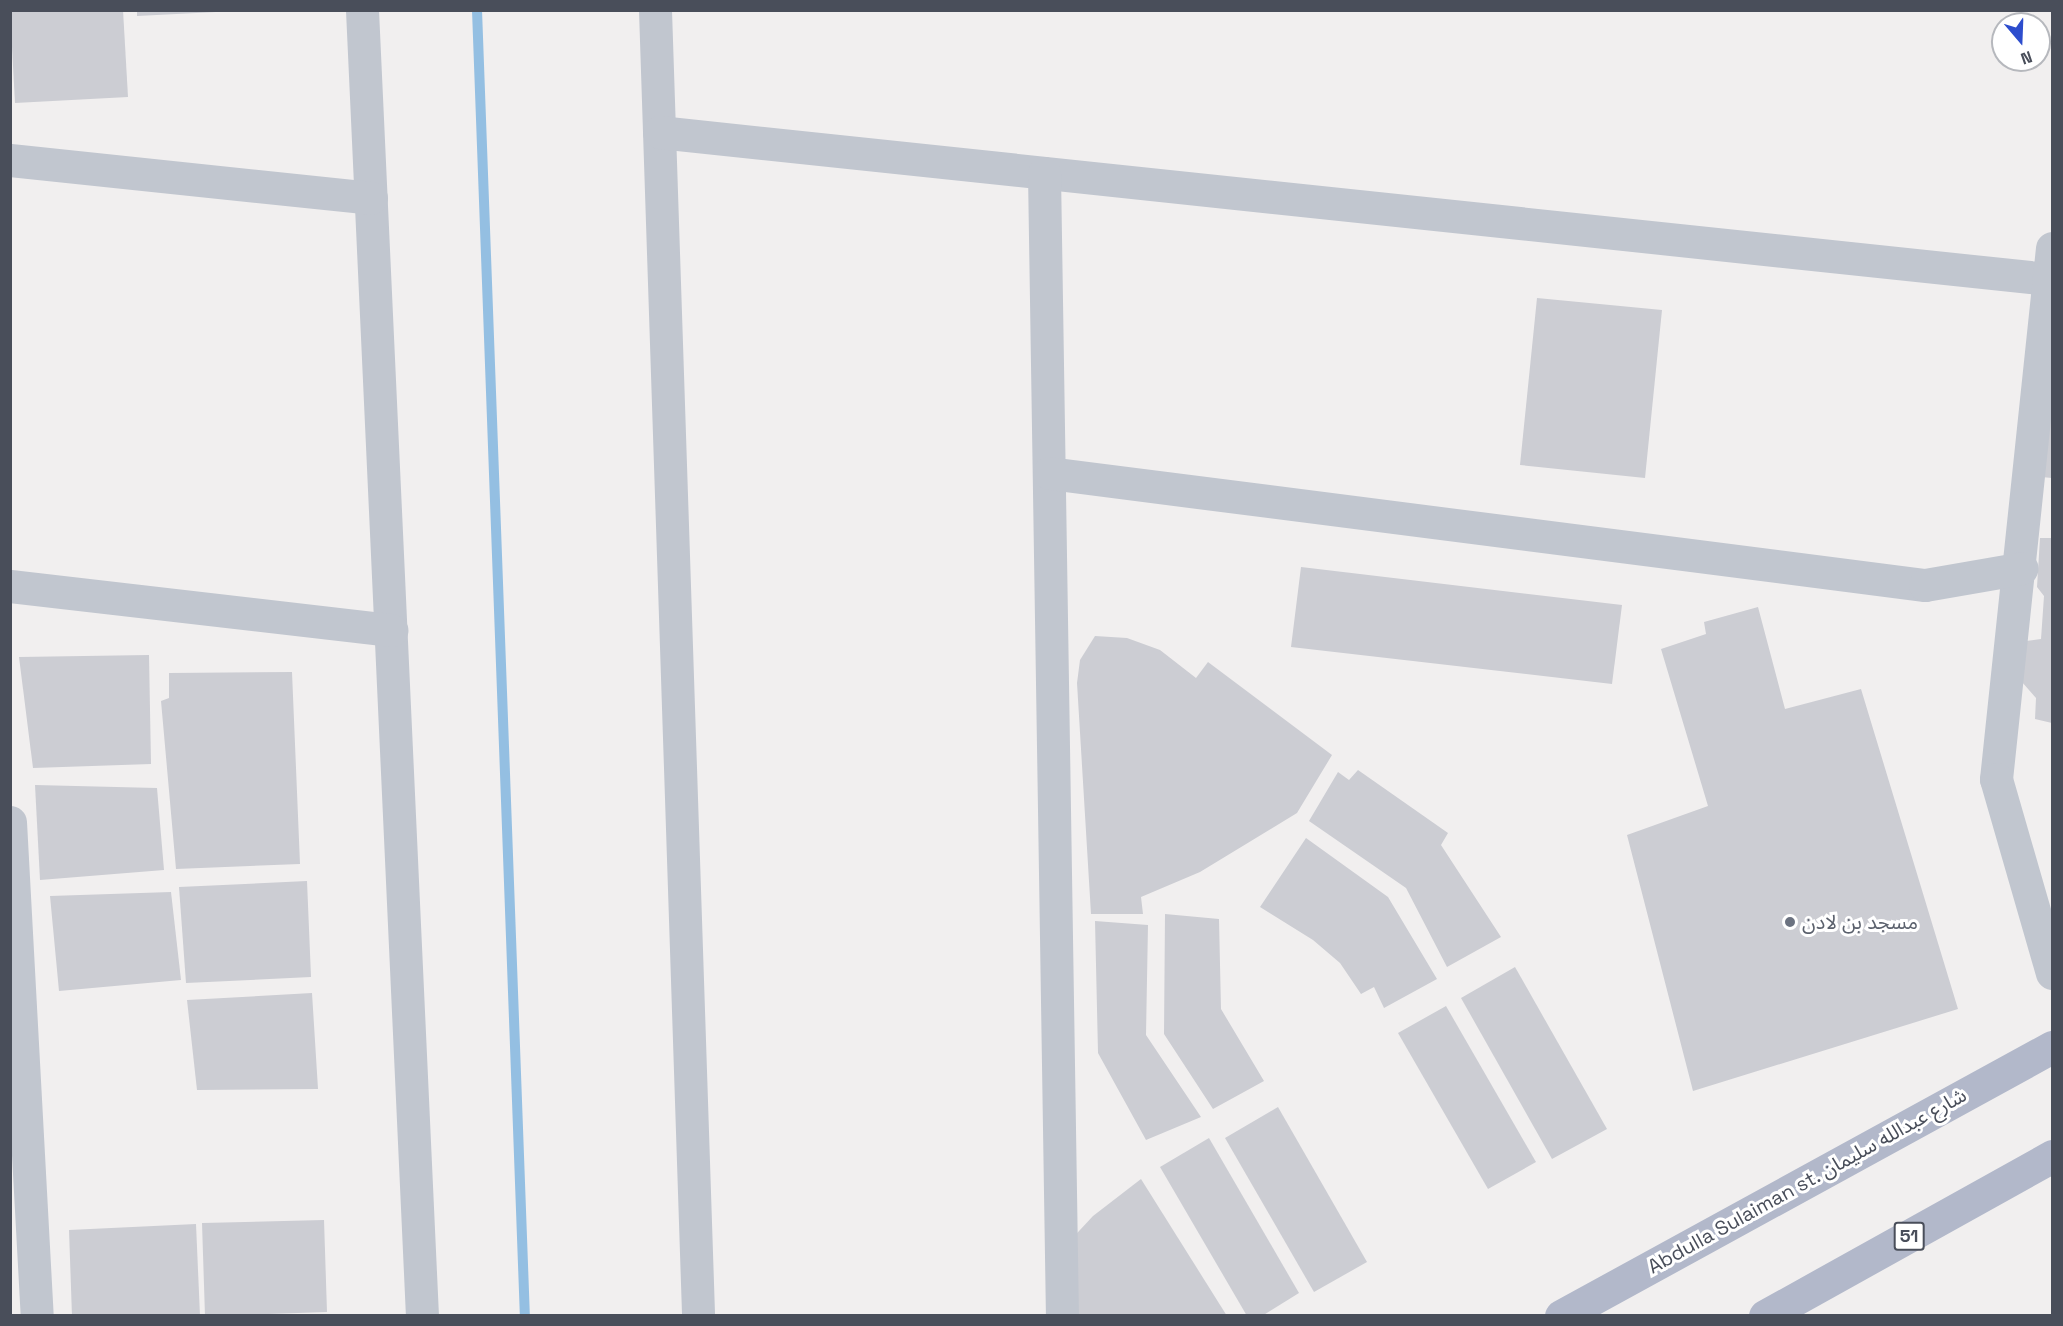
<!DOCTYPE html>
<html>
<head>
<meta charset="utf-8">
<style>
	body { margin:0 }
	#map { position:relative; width:2063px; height:1326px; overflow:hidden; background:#f1efef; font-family:"Space Grotesk","Noto Sans Arabic",sans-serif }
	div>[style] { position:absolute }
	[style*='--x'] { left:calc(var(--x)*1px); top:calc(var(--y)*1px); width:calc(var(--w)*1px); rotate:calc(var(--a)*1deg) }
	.stream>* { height:10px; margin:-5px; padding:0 5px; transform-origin:5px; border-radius:5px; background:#94bfe2 }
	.building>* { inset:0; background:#cccdd3 }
	.minor>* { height:33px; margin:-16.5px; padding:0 16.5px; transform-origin:16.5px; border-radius:16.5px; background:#c1c6cf }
	.major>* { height:33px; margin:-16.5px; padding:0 16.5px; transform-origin:16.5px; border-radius:16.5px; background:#b2b8ca }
	.dots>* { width:16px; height:16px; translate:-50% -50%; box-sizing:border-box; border:3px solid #fff; border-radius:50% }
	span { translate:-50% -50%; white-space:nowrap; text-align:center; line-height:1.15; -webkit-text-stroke:6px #fff; paint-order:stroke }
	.shield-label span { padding:2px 4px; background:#fff; border:2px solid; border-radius:4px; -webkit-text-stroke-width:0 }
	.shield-label { font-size:18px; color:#494e5a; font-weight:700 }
	.worship-label { font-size:20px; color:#5b616d }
	.left { translate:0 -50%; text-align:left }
	.street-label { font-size:20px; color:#494e5a }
	.frame { position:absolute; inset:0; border:12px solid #494e5a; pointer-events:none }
	.north { position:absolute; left:1991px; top:12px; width:60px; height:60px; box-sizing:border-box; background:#fff; border:2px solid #b6b8bd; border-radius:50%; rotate:161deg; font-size:16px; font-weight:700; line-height:24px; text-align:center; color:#494e5a }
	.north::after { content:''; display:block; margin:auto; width:21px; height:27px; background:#2d4dcd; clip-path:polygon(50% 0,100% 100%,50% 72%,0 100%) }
</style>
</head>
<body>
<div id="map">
	<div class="stream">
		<div style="--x:477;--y:10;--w:1307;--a:87.9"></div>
	</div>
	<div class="building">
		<div style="clip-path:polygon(10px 10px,123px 10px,128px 97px,15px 103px)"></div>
		<div style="clip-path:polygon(137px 10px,216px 10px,216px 12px,137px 16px)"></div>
		<div style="clip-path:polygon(1537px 298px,1662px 310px,1645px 478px,1520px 465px)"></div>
		<div style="clip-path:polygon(2051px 405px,2052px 405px,2052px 478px,2041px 477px)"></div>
		<div style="clip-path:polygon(2040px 538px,2052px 538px,2052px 723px,2035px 719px,2036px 698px,2022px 682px,2026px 641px,2041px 639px,2044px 596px,2037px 587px)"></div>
		<div style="clip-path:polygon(1301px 567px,1622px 605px,1612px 684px,1291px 647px)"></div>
		<div style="clip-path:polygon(1758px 607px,1785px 709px,1861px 689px,1958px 1009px,1693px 1091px,1627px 835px,1708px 806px,1661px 649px,1706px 634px,1704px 622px)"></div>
		<div style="clip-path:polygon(1095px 636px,1127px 638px,1160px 650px,1196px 678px,1208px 662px,1332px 755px,1297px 813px,1200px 872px,1141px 897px,1143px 914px,1091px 914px,1077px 683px,1080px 660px)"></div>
		<div style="clip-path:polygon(149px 655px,151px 764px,33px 768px,19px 657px)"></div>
		<div style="clip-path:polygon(292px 672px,300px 864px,176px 869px,161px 701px,169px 698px,169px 673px)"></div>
		<div style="clip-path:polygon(1358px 770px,1448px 833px,1441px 845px,1501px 937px,1447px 967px,1406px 888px,1309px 821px,1338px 772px,1349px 780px)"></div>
		<div style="clip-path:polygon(35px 785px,157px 788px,164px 870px,40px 880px)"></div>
		<div style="clip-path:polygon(1306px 838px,1388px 897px,1437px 979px,1384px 1008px,1374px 987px,1361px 994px,1340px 963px,1313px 940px,1260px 907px)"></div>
		<div style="clip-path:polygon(307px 881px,311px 977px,186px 983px,179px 887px)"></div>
		<div style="clip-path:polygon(171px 892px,181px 980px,59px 991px,50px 896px)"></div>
		<div style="clip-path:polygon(1165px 914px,1219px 919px,1221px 1009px,1264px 1081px,1213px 1109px,1164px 1034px)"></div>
		<div style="clip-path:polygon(1095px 921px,1148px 925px,1146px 1035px,1201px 1117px,1146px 1140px,1098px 1053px)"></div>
		<div style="clip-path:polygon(1515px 967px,1607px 1129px,1552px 1159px,1461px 998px)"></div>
		<div style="clip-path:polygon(312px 993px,318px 1089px,197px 1090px,187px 1000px)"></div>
		<div style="clip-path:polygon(1446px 1006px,1536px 1162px,1488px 1189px,1398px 1033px)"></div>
		<div style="clip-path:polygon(1278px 1107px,1367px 1262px,1314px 1292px,1225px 1138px)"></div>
		<div style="clip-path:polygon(1209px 1138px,1299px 1293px,1262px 1316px,1247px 1316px,1160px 1167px)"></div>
		<div style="clip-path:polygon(1141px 1179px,1227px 1316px,1061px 1316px,1066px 1245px,1093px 1216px)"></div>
		<div style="clip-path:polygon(324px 1220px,327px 1312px,205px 1316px,202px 1223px)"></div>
		<div style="clip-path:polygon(196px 1224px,200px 1316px,72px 1316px,69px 1230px)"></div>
	</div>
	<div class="minor">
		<div style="--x:362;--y:10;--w:1307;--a:87.37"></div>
		<div style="--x:655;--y:10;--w:1307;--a:88.11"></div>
		<div style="--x:659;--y:132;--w:1398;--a:6.04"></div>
		<div style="--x:10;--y:160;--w:363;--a:6"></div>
		<div style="--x:1044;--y:173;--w:1143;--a:89.1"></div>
		<div style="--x:2052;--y:248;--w:534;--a:96.02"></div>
		<div style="--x:1996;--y:779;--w:202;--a:73.9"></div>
		<div style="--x:1049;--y:473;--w:883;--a:7.29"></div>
		<div style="--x:1925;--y:585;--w:98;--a:-9.9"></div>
		<div style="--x:10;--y:586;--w:384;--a:6.6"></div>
		<div style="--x:10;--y:822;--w:495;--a:86.9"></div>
	</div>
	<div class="major">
		<div style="--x:1561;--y:1316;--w:560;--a:-28.72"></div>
		<div style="--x:1765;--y:1316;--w:329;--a:-29.1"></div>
	</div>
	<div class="dots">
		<div style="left:1790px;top:922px;background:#6b7280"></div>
	</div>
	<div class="shield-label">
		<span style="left:1909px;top:1236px">51</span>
	</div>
	<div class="worship-label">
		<span class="left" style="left:1802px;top:922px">مسجد بن لادن</span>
	</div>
	<div class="street-label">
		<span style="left:1807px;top:1181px;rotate:-29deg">Abdulla Sulaiman st. شارع عبدالله سليمان</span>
	</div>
	<div class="frame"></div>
	<div class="north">N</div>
</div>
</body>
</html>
